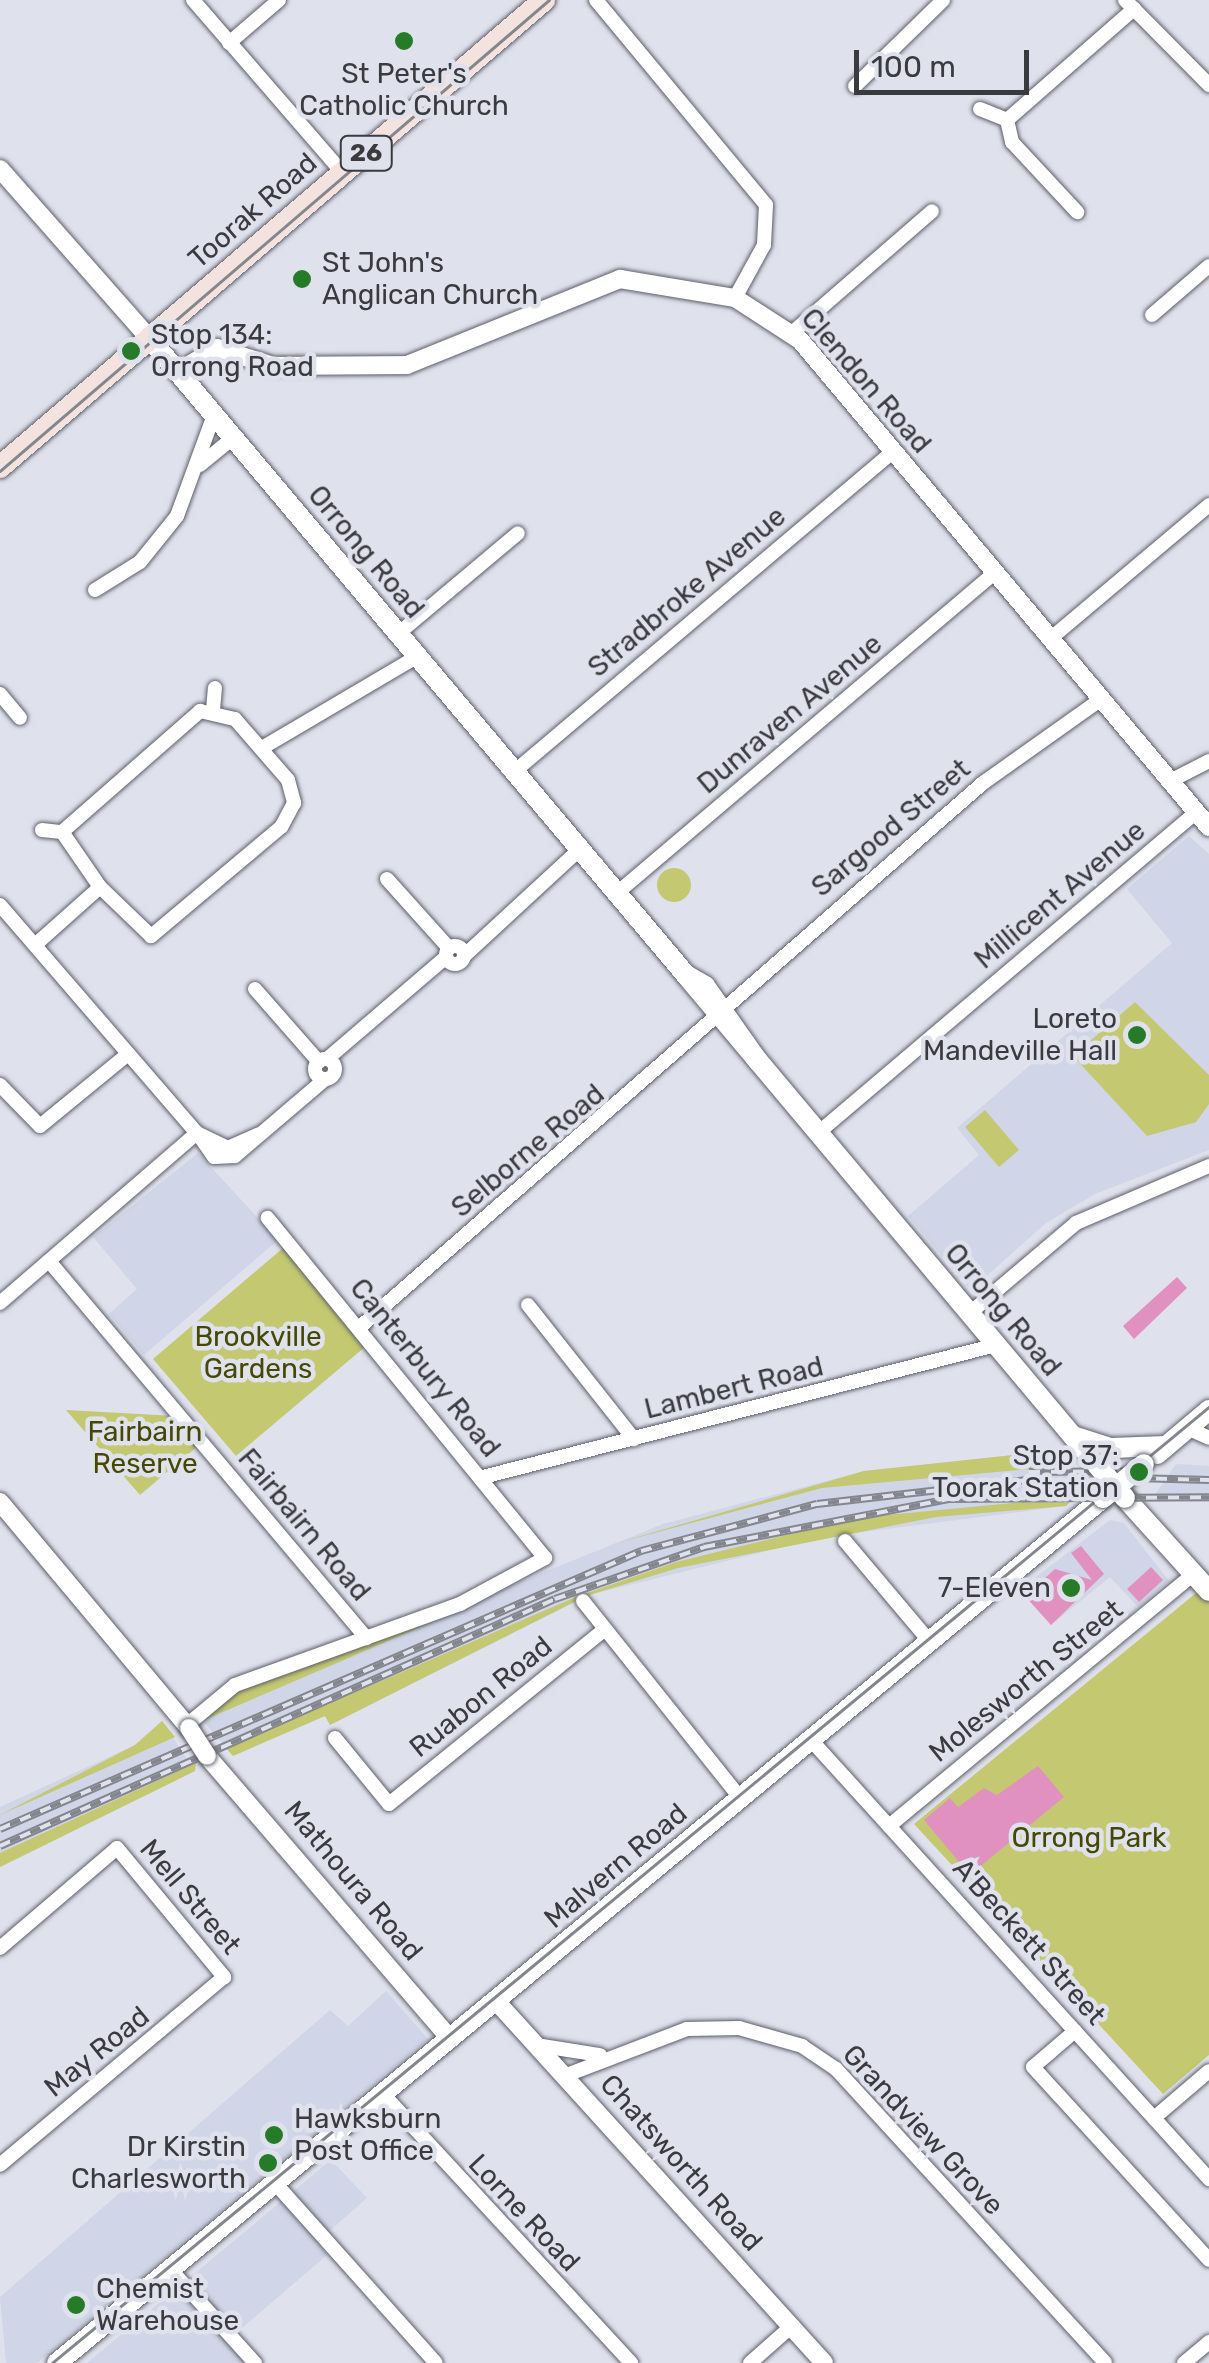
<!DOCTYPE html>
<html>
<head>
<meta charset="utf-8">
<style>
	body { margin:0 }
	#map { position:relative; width:1209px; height:2363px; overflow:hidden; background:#dfe2ed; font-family:Rubik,sans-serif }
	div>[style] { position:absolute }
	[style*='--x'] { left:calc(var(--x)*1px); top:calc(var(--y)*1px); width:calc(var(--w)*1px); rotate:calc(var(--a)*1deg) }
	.built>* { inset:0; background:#d0d5e7 }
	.green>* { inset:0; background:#c3c871 }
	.round { border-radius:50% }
	.building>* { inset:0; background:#e091c0 }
	.roads { filter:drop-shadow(0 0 2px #5c5e68) drop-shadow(0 0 2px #5c5e68) }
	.minor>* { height:14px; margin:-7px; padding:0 7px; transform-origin:7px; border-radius:7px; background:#fff }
	.minor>.ring { margin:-7px; padding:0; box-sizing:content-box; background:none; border:14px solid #fff; border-radius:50% }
	.tertiary>* { height:18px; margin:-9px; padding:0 9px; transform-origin:9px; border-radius:9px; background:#fff }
	.secondary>* { height:20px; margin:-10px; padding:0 10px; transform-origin:10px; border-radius:10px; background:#fff }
	.primary>* { height:22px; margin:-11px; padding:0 11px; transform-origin:11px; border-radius:11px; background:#f3e2dd }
	.tram>* { height:2.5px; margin:-1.25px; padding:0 1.25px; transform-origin:1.25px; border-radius:1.25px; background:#84868d }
	.rail>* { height:8px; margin-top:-4px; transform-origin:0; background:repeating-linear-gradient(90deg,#dfe2ed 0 11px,#84868d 0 22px); box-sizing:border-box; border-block:2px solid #84868d }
	.bridges { filter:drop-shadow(0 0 2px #5c5e68) drop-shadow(0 0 2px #5c5e68) }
	.tertiary-bridge>* { height:18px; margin:-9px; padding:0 9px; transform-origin:9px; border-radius:9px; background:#fff }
	.secondary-bridge>* { height:20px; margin:-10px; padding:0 10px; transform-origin:10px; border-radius:10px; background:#fff }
	.dots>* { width:28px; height:28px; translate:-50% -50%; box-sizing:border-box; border:5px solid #dfe2ed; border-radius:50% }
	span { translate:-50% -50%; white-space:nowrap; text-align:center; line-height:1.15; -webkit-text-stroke:9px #dfe2ed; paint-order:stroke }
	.shield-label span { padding:2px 8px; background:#dfe2ed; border:2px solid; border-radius:8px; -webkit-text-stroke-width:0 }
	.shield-label { font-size:25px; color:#393b3f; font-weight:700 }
	.poi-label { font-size:28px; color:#393b3f }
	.left { translate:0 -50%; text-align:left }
	.right { translate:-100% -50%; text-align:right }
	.street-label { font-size:28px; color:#393b3f }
	.park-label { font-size:28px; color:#464800 }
	.scale { position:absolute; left:854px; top:50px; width:175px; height:45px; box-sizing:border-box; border:5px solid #393b3f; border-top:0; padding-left:12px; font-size:30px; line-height:35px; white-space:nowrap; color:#393b3f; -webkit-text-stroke:8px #dfe2ed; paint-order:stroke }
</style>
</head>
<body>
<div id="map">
	<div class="built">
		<div style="clip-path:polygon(1189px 836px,1209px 854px,1209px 1150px,1095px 1194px,1046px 1223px,971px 1290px,908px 1216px,979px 1155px,957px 1128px,1172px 943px,1127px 889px)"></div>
		<div style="clip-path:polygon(198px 1153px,278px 1240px,144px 1355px,109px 1314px,137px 1289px,93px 1237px)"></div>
		<div style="clip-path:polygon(1061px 1450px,1075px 1498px,1066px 1506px,824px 1537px,589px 1595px,330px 1725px,325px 1716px,233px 1756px,203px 1721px,213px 1706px,663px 1524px,864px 1471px)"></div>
		<div style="clip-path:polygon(1176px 1464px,1209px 1466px,1209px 1502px,1152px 1499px)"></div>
		<div style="clip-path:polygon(1110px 1520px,1124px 1523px,1169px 1581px,1138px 1607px,1110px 1577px,1051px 1625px,1019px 1590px)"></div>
		<div style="clip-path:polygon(162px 1721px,195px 1771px,0 1867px,0 1807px,135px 1745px)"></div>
		<div style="clip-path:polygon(386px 1991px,428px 2039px,37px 2363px,6px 2363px,0 2297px,330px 2010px,348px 2026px)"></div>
		<div style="clip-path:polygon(331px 2160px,367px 2198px,317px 2242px,327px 2255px,227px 2341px,245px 2363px,87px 2363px)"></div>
	</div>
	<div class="green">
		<div class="round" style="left:657px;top:868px;width:34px;height:34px"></div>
		<div style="clip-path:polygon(1135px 1002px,1209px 1075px,1209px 1104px,1196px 1122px,1147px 1136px,1073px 1056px)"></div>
		<div style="clip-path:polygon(985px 1110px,1019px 1150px,999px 1167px,965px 1127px)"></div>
		<div style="clip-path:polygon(283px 1248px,366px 1346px,236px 1456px,153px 1359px)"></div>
		<div style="clip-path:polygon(66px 1410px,176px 1416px,199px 1445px,140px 1495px)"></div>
		<div style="clip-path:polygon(1061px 1450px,1072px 1465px,822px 1488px,617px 1543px,864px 1471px)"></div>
		<div style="clip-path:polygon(1075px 1497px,1066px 1506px,936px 1517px,678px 1568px,586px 1596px,330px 1725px,325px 1716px,233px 1756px,226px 1748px,576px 1597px,676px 1562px,856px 1518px)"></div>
		<div style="clip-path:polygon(1201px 1589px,1209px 1597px,1209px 2055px,1163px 2094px,914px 1824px)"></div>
		<div style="clip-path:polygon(446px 1614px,442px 1618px,204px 1720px,241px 1688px)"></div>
		<div style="clip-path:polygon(162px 1721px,175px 1737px,0 1815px,135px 1745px)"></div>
		<div style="clip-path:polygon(196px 1763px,195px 1771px,0 1867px,0 1853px)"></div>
	</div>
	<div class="building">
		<div style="clip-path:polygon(1177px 1277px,1187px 1288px,1134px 1339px,1123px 1326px)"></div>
		<div style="clip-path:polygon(1081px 1546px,1104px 1574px,1051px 1625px,1025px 1596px,1055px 1569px,1092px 1580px,1071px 1553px)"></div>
		<div style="clip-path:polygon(1151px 1567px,1163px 1580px,1139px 1602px,1127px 1589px)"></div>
		<div style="clip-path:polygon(1038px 1766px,1064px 1797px,970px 1875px,924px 1820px,950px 1798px,958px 1807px,984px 1788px,997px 1795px)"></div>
	</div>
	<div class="roads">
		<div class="minor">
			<div style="--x:193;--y:0;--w:229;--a:49.1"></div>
			<div style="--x:596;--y:0;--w:266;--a:50.3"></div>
			<div style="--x:766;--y:205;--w:40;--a:92.9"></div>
			<div style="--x:764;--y:245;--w:60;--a:118.7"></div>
			<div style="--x:1125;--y:0;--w:120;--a:45.3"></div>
			<div style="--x:229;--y:43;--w:66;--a:-40.7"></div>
			<div style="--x:855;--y:86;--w:123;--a:-44.3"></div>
			<div style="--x:980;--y:109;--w:29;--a:22"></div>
			<div style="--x:1007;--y:120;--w:169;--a:-41.2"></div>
			<div style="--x:1007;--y:120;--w:23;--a:77"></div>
			<div style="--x:1012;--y:142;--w:96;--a:47.1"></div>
			<div style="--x:1152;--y:315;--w:75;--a:-40.7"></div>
			<div style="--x:793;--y:332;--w:184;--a:-41"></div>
			<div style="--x:200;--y:465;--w:44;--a:-39.5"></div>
			<div style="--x:95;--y:590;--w:53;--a:-31.9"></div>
			<div style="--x:140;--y:562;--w:59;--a:-51.2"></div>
			<div style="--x:177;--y:516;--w:108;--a:-69.9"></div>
			<div style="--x:399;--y:633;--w:155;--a:-40"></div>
			<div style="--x:1050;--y:639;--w:208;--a:-40.1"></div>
			<div style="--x:0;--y:694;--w:31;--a:50"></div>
			<div style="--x:213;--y:710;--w:22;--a:-85"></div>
			<div style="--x:200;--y:711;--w:36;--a:13"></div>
			<div style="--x:235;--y:719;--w:81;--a:49"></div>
			<div style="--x:288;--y:780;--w:24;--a:75"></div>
			<div style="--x:294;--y:803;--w:27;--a:118"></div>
			<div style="--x:281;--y:827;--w:170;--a:140"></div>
			<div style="--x:151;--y:936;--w:71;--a:-136.1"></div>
			<div style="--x:100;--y:887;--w:67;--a:-124.6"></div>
			<div style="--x:62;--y:832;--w:184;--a:-41.2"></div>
			<div style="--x:262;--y:748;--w:181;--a:-30.5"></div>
			<div style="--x:515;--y:771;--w:494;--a:-40.2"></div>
			<div style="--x:1170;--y:781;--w:44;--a:-27.1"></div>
			<div style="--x:42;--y:830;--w:20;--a:6"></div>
			<div style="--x:387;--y:879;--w:93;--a:48.1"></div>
			<div style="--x:617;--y:893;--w:494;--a:-40.3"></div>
			<div style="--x:0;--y:905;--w:301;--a:49.2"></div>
			<div style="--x:197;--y:1133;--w:34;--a:26"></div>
			<div style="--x:228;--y:1148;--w:34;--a:-24"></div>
			<div style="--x:35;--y:945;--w:87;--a:-41.7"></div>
			<div class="ring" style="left:446px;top:946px;width:4px;height:4px"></div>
			<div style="--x:464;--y:956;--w:158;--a:-42.7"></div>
			<div style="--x:255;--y:989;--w:97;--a:48.8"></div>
			<div style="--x:327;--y:1059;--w:157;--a:-40.6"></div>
			<div class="ring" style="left:315px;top:1059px;width:6px;height:6px"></div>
			<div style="--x:0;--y:1085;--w:57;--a:45.7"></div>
			<div style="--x:40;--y:1126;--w:114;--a:-39.3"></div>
			<div style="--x:818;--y:1133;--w:497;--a:-40.3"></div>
			<div style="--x:198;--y:1134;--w:28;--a:55"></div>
			<div style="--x:214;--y:1157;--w:21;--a:-3"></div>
			<div style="--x:235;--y:1156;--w:118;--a:-40.5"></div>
			<div style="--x:49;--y:1261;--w:493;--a:49.9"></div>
			<div style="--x:0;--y:1303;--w:260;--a:-40.8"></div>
			<div style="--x:528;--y:1305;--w:171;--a:51.7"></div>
			<div style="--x:970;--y:1313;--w:139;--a:-40.3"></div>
			<div style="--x:1076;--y:1223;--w:145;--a:-23.2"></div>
			<div style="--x:360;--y:1327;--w:827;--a:-41.13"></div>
			<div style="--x:983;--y:783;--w:145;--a:-35.4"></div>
			<div style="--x:1187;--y:1428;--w:24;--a:24"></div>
			<div style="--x:483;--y:1477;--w:530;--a:-14.43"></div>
			<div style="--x:845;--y:1541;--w:132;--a:49.9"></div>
			<div style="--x:583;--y:1601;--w:252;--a:51.4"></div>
			<div style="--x:187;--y:1725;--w:62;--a:-39.8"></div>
			<div style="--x:235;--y:1685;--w:239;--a:-19.8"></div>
			<div style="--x:460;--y:1604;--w:97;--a:-28.4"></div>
			<div style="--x:545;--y:1558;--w:439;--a:-129.2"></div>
			<div style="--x:335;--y:1738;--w:85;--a:50.7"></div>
			<div style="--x:389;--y:1804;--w:278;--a:-39"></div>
			<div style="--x:811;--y:1740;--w:593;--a:47.8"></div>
			<div style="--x:889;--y:1826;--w:396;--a:-39.6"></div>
			<div style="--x:0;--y:1948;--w:154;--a:-40.5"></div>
			<div style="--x:117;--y:1848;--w:168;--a:50.3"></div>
			<div style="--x:224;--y:1977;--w:292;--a:140"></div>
			<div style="--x:1075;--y:2031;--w:55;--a:139.4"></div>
			<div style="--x:1033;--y:2067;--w:261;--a:47.6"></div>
			<div style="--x:536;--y:2045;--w:65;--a:8.9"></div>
			<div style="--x:564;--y:2076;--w:132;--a:-20.9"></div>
			<div style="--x:687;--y:2029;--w:52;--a:-1.1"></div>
			<div style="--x:739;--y:2028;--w:66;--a:15.9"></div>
			<div style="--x:802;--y:2046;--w:41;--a:34.1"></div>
			<div style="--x:836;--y:2069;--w:398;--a:47.5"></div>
			<div style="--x:383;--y:2094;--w:366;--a:47.3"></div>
			<div style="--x:1154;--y:2118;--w:72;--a:-40.5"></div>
			<div style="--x:275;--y:2183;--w:241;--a:48.2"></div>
			<div style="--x:170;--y:2269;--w:127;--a:47.9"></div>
			<div style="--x:750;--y:2363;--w:57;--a:-41.5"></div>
			<div style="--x:1184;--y:2363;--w:33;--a:-40"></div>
		</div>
		<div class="tertiary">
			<div style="--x:0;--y:169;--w:227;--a:48.6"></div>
			<div style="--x:178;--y:372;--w:46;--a:-31.6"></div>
			<div style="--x:217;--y:348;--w:59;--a:17.8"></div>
			<div style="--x:273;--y:366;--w:134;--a:-0.4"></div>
			<div style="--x:407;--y:365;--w:230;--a:-22"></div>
			<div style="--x:620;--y:279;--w:117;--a:9.4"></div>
			<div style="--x:735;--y:298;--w:77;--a:32.9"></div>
			<div style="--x:800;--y:340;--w:636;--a:49.98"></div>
			<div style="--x:0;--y:1502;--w:295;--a:50.1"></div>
			<div style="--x:207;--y:1756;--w:373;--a:49.3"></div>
			<div style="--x:496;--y:2001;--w:488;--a:47.8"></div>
		</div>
		<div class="secondary">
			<div style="--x:150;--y:339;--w:832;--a:49.88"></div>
			<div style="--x:686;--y:975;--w:22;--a:30"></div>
			<div style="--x:705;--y:986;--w:92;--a:54.8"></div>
			<div style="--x:686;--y:975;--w:640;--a:50.01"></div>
			<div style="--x:1073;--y:1436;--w:40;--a:18"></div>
			<div style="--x:1111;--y:1448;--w:55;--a:-2.1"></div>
			<div style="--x:1157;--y:1454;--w:68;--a:-40.2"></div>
			<div style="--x:1125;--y:1498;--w:125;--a:47.9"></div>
			<div style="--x:57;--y:2363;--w:1357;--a:-39.59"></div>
		</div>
		<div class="primary">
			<div style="--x:0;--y:467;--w:717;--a:-40.64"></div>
		</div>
	</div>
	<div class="tram">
		<div style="--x:0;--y:471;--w:723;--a:-40.63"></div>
		<div style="--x:52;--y:2363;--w:1501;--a:-39.57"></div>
	</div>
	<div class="rail">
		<div style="--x:1029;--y:1472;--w:120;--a:-0.5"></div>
		<div style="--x:1134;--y:1478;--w:75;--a:1.5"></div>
		<div style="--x:0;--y:1829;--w:699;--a:-23.45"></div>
		<div style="--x:641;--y:1551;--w:182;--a:-15"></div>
		<div style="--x:817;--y:1504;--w:228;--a:-6.5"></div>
		<div style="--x:0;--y:1846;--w:607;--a:-23.99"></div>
		<div style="--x:555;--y:1599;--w:158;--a:-19.2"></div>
		<div style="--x:704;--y:1547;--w:249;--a:-11.1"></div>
		<div style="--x:948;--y:1499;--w:261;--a:-0.4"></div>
	</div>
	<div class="bridges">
		<div class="tertiary-bridge">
			<div style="--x:189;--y:1728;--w:33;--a:57"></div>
		</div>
		<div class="secondary-bridge">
			<div style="--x:1097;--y:1465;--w:43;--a:49.7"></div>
			<div style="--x:1103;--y:1498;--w:53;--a:-39.7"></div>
		</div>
	</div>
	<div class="dots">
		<div style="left:404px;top:41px;background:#267b28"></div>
		<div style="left:302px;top:279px;background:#267b28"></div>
		<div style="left:131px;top:351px;background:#267b28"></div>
		<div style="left:1137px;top:1035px;background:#267b28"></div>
		<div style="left:1139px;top:1472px;background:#267b28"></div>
		<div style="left:1071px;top:1588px;background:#267b28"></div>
		<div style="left:274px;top:2135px;background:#267b28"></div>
		<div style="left:268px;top:2163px;background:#267b28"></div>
		<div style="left:76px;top:2305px;background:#267b28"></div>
	</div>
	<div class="shield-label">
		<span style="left:366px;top:153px">26</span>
	</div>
	<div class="poi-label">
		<span style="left:404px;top:90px">St Peter's<br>Catholic Church</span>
		<span class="left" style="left:322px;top:279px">St John's<br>Anglican Church</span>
		<span class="left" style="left:151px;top:351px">Stop 134:<br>Orrong Road</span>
		<span class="right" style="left:1117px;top:1035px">Loreto<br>Mandeville Hall</span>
		<span class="right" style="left:1119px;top:1472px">Stop 37:<br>Toorak Station</span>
		<span class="right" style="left:1051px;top:1588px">7-Eleven</span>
		<span class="left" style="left:294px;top:2135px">Hawksburn<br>Post Office</span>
		<span class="right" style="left:246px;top:2163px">Dr Kirstin<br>Charlesworth</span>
		<span class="left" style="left:96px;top:2305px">Chemist<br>Warehouse</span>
	</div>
	<div class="street-label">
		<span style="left:253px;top:211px;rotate:-41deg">Toorak Road</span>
		<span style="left:866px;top:381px;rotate:49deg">Clendon Road</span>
		<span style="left:366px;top:552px;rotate:50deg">Orrong Road</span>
		<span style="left:687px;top:592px;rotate:-40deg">Stradbroke Avenue</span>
		<span style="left:790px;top:714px;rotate:-40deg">Dunraven Avenue</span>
		<span style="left:891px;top:828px;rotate:-40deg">Sargood Street</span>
		<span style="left:1060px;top:895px;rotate:-40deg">Millicent Avenue</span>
		<span style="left:528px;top:1151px;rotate:-40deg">Selborne Road</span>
		<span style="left:1003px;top:1310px;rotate:50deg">Orrong Road</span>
		<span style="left:425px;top:1368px;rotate:51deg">Canterbury Road</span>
		<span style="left:734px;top:1388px;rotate:-14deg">Lambert Road</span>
		<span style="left:304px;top:1525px;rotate:50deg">Fairbairn Road</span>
		<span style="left:1026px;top:1681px;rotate:-39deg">Molesworth Street</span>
		<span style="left:481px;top:1697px;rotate:-39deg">Ruabon Road</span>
		<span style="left:616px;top:1866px;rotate:-40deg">Malvern Road</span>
		<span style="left:353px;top:1881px;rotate:50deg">Mathoura Road</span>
		<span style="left:190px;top:1897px;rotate:50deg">Mell Street</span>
		<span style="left:1029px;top:1942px;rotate:48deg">A'Beckett Street</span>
		<span style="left:97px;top:2052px;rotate:-39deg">May Road</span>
		<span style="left:923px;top:2130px;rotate:47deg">Grandview Grove</span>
		<span style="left:681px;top:2163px;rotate:48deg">Chatsworth Road</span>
		<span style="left:524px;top:2213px;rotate:47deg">Lorne Road</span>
	</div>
	<div class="park-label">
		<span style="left:258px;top:1353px">Brookville<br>Gardens</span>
		<span style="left:145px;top:1448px">Fairbairn<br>Reserve</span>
		<span style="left:1089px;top:1838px">Orrong Park</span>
	</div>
	<div class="scale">100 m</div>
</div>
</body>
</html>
